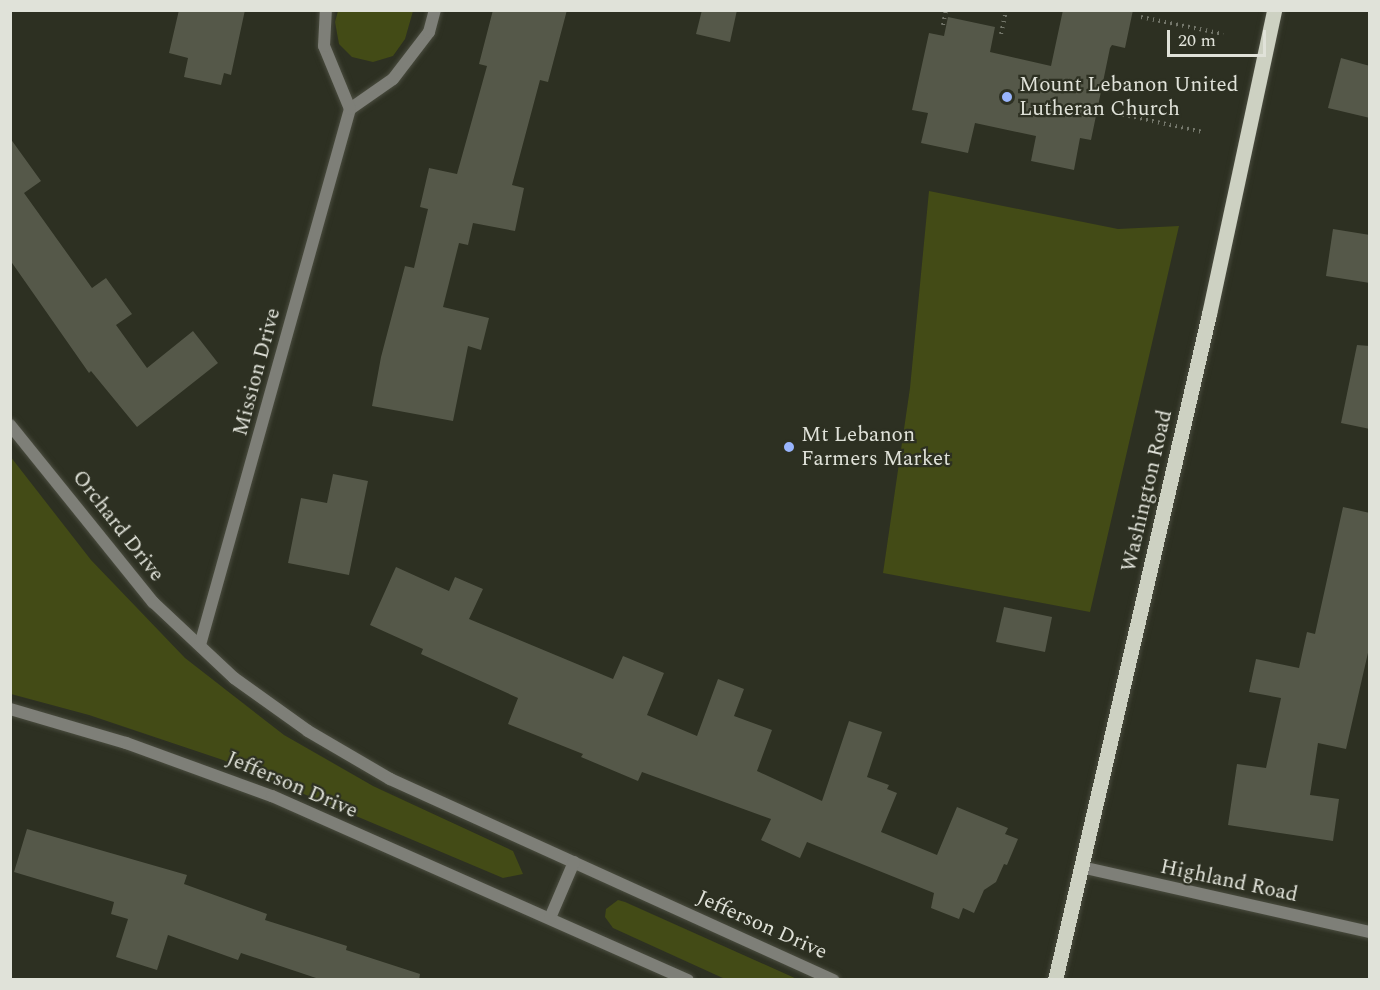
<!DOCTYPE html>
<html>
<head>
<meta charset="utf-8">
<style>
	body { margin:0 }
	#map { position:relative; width:1380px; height:990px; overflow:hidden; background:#2d3022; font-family:Spectral,serif }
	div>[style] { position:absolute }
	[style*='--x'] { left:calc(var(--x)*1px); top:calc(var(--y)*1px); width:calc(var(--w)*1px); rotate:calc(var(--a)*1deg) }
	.green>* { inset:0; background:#434b16 }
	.building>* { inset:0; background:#555849 }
	.path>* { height:4px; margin-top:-2px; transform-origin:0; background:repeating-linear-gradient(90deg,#74776b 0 1.5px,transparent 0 6px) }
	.roads { filter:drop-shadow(0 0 2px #4a4c3f) drop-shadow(0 0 2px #4a4c3f) }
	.street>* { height:12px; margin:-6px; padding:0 6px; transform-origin:6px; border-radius:6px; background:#7e7f78 }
	.primary>* { height:15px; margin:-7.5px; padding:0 7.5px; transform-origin:7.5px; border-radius:7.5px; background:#cdd1c2 }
	.dots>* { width:16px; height:16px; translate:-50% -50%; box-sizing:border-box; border:3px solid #2d3022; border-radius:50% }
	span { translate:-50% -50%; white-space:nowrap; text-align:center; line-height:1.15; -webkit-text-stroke:4.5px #2d3022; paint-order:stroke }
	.poi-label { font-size:21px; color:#e0e2d9 }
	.left { translate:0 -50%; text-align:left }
	.street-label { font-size:21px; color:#e0e2d9 }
	.frame { position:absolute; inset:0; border:12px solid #e0e2d9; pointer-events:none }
	.scale { position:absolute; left:1167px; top:30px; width:99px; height:27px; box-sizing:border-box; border:3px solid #e0e2d9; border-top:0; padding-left:8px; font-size:18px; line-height:21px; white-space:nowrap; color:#e0e2d9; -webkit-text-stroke:4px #2d3022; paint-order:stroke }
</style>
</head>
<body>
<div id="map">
	<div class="green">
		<div style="clip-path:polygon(338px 11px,338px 10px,413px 11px,405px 39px,393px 56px,373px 62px,352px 57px,339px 44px,335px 22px)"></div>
		<div style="clip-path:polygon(929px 191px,1118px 229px,1179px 226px,1090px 612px,883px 573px,910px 388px)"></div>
		<div style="clip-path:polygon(10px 456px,91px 560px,185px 658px,284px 735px,373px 786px,513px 851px,523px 874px,503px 878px,223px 760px,89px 715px,11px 694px)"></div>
		<div style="clip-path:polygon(618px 900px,625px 902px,797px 979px,725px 979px,613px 928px,605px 917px,606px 909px)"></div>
	</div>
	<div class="building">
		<div style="clip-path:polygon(179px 10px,245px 10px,231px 75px,224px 73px,221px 85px,184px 77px,188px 58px,169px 53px)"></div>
		<div style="clip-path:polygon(493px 10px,567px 10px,548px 82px,540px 80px,512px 185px,524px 188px,515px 231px,473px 223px,468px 245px,459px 243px,443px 307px,489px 318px,481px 350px,468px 346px,453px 421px,372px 406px,381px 357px,405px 266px,414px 268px,428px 209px,420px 207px,429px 168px,457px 174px,487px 66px,479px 64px)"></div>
		<div style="clip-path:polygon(702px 10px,737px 10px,730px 42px,696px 34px)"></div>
		<div style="clip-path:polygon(1063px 10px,1133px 10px,1125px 48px,1112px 45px,1110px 48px,1091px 140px,1080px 138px,1074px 170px,1031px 161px,1036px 136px,975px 123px,968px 153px,921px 143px,928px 113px,912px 110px,929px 33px,944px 36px,948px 17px,995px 27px,990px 52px,1051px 66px)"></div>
		<div style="clip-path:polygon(1341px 58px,1370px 66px,1370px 118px,1328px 108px)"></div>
		<div style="clip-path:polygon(10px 138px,41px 181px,24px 193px,92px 288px,106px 278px,132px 314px,116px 325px,147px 368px,193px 331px,218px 363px,137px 427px,91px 371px,89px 373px,10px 260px)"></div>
		<div style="clip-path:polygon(1333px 229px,1370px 235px,1370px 283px,1326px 276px)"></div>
		<div style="clip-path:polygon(1357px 345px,1370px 346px,1370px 429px,1341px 423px)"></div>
		<div style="clip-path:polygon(333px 474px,368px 481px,349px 575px,288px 563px,301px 498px,327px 503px)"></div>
		<div style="clip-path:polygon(1343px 507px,1370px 513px,1370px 644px,1346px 749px,1318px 743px,1310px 795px,1339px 799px,1333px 841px,1228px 825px,1237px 764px,1266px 768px,1281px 698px,1249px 692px,1256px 659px,1299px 668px,1307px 632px,1315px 634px)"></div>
		<div style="clip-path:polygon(396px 567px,449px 591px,455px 577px,483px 589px,469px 619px,613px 679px,623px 656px,664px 673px,647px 715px,697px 736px,718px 679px,744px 689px,734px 716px,772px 730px,757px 771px,822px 801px,849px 721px,882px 732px,867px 777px,889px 785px,887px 789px,897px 793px,881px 832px,937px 855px,957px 807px,1008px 828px,1005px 834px,1018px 839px,1007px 865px,1004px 864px,996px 882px,984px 890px,974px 913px,963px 908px,959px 919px,931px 908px,934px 893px,807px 842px,800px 858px,761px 840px,771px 819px,642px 772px,638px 781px,581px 757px,583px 754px,508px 724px,518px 698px,421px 654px,423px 649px,370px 625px)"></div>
		<div style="clip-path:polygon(1004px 607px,1052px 617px,1045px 652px,996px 642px)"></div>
		<div style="clip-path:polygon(27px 829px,187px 875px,184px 884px,267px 914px,265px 920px,347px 946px,346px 950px,420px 974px,419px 980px,322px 980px,241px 953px,238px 960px,168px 935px,157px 970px,116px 957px,128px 919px,111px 914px,114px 902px,14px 872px)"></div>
	</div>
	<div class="path">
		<div style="--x:1141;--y:17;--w:84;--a:11.7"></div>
		<div style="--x:943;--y:25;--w:15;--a:-79"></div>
		<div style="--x:1001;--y:34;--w:25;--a:-78"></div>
		<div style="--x:1111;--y:112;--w:94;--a:12.3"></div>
	</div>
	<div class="roads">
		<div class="street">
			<div style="--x:350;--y:109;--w:52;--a:-34.9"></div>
			<div style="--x:393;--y:79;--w:59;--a:-52.5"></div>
			<div style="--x:429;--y:32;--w:23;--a:-75"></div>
			<div style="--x:10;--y:425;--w:228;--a:51.1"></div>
			<div style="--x:153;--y:602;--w:111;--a:43.2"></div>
			<div style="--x:234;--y:678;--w:91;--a:35.6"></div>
			<div style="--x:308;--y:731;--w:95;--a:30.3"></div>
			<div style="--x:390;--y:779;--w:487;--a:24.4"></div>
			<div style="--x:200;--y:645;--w:557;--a:-74.37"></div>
			<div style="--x:350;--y:109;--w:68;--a:-112.4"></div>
			<div style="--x:324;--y:46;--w:36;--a:-87"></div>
			<div style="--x:10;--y:709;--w:121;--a:16.3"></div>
			<div style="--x:126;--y:743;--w:155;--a:20"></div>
			<div style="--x:272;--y:796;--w:455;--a:23.9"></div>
			<div style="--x:1081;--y:867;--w:296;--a:12.7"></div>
			<div style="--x:550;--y:918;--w:61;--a:-66.8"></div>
		</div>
		<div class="primary">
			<div style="--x:1055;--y:980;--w:684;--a:-76.98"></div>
			<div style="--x:1209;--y:314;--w:311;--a:-77.9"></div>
		</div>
	</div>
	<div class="dots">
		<div style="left:1007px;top:97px;background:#99b5fd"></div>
		<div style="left:789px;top:447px;background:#99b5fd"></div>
	</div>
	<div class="poi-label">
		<span class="left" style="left:1019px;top:97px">Mount Lebanon United<br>Lutheran Church</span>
		<span class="left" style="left:801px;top:447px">Mt Lebanon<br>Farmers Market</span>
	</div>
	<div class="street-label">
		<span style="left:257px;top:372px;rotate:-75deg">Mission Drive</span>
		<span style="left:1147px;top:491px;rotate:-77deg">Washington Road</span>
		<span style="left:118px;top:526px;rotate:52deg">Orchard Drive</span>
		<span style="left:292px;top:785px;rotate:23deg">Jefferson Drive</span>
		<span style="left:1229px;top:881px;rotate:12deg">Highland Road</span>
		<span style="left:762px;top:925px;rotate:24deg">Jefferson Drive</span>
	</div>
	<div class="frame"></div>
	<div class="scale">20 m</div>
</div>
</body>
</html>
